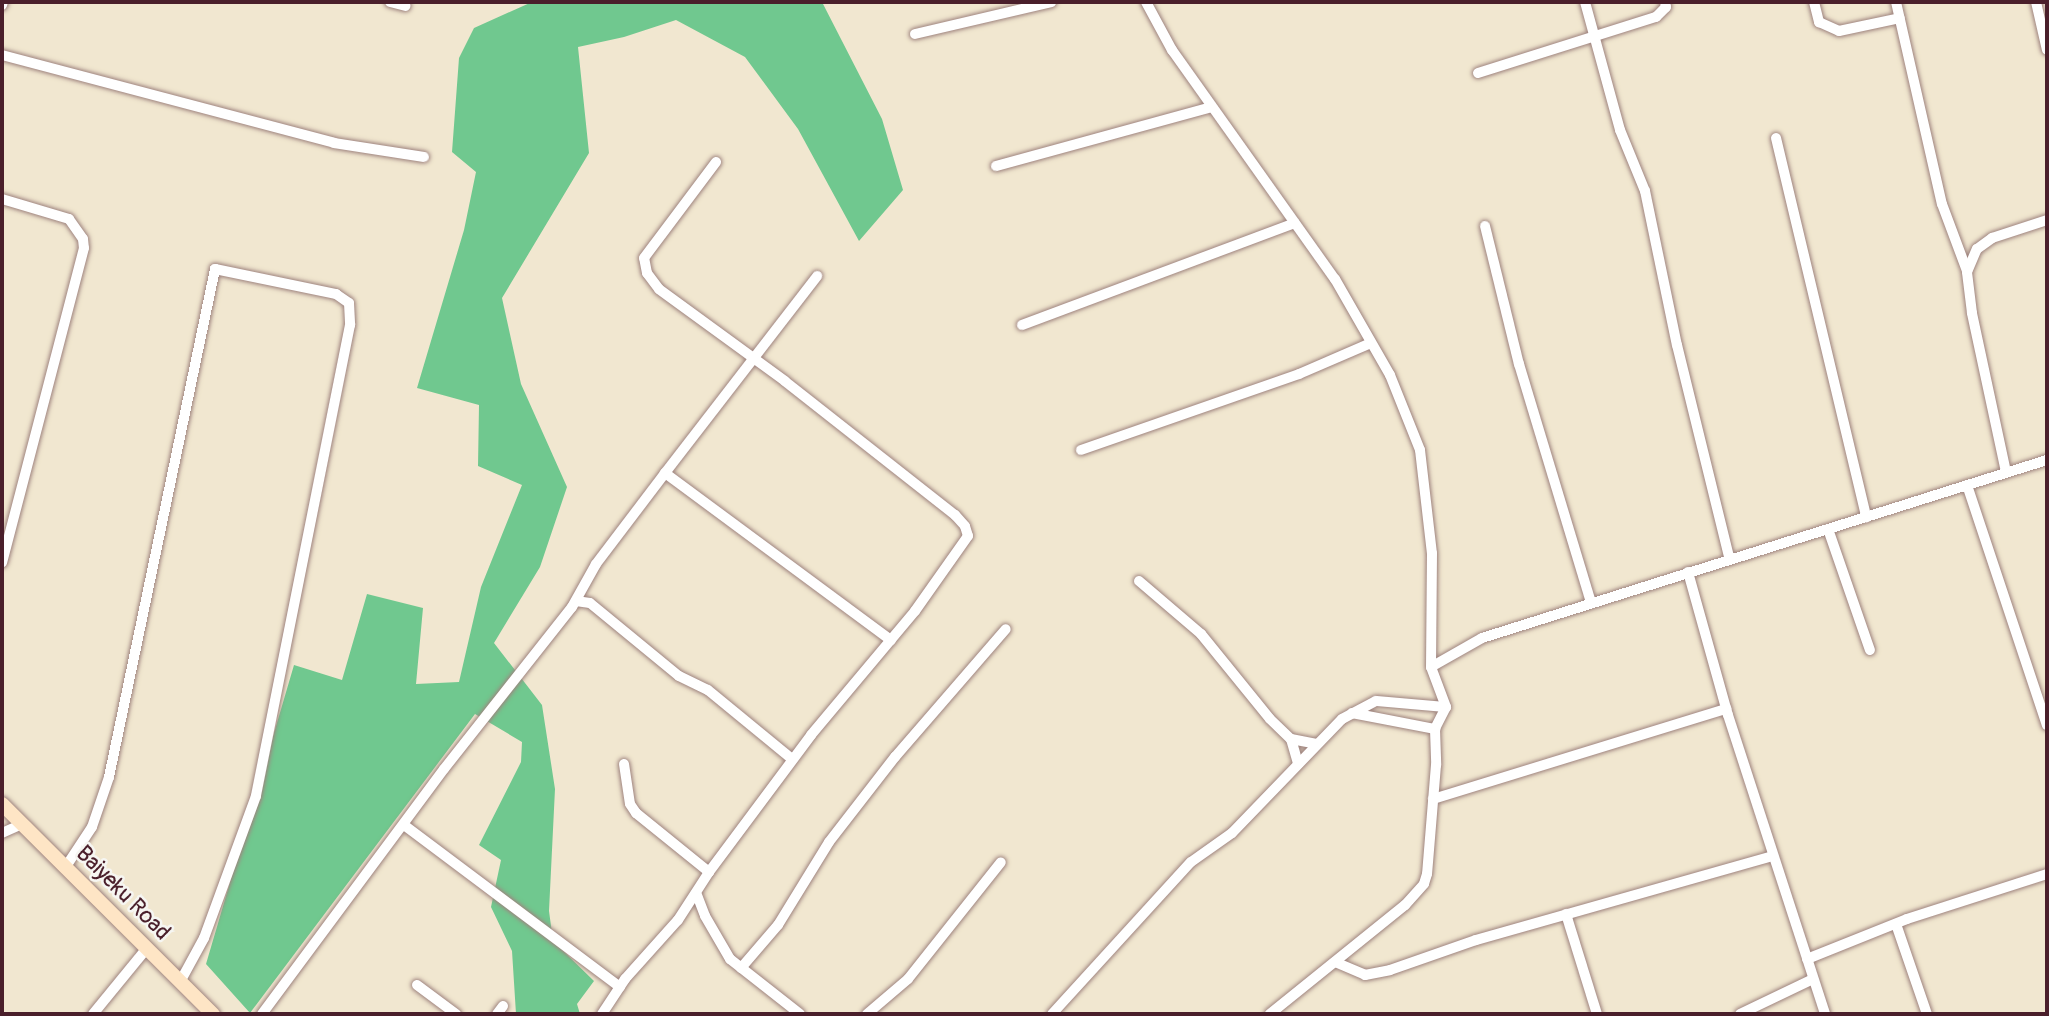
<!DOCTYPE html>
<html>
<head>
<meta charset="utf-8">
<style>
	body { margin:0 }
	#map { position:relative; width:2049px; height:1016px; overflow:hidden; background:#f1e7d0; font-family:Pangolin,sans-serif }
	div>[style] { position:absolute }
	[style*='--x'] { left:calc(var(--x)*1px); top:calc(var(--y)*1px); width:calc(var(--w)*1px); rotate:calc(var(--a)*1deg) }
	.green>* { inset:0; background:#70c88f }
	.roads { filter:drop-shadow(0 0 2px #9e837e) drop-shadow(0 0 2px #9e837e) }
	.minor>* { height:10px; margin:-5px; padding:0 5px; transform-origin:5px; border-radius:5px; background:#fff }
	.secondary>* { height:14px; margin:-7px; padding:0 7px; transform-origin:7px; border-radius:7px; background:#fee5c5 }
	span { translate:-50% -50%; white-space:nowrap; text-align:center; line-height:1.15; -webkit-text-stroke:5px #f6f6f2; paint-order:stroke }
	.street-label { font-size:23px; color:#4a1f2b }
	.frame { position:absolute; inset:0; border:4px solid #4a1f2b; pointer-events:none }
</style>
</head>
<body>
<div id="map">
	<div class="green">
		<div style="clip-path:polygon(532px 2px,822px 2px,882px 119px,903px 190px,859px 241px,798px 129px,745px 57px,676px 20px,624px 37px,578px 47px,589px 153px,502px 298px,521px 384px,567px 487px,540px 567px,494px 643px,542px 705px,555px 789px,549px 911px,553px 941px,594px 981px,577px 1004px,580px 1014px,516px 1014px,512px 951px,491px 907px,501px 860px,479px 845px,521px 762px,522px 742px,475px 714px,250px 1013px,206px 964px,294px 665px,342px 680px,367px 594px,423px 608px,416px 684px,459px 682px,481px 587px,522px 485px,478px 466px,479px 405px,417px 388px,464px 230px,476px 172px,452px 152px,459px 58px,474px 28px)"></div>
	</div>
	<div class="roads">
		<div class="minor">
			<div style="--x:390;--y:2;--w:16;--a:14"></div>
			<div style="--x:1146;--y:2;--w:55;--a:61.6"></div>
			<div style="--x:1172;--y:50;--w:281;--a:54.6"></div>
			<div style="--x:1335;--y:279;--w:111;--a:60.2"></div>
			<div style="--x:1390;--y:375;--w:81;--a:68.2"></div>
			<div style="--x:1420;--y:450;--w:104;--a:83.4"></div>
			<div style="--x:1432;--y:553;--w:114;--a:90.5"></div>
			<div style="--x:1431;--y:667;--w:43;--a:69.4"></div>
			<div style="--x:1446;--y:707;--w:25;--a:117"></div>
			<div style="--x:1435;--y:729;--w:36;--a:88"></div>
			<div style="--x:1436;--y:765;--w:109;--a:94.7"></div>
			<div style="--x:1427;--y:874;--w:10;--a:107"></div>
			<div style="--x:1424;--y:884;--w:28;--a:132"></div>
			<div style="--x:1405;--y:905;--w:174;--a:141.1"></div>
			<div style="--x:1585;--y:2;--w:133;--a:74.7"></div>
			<div style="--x:1620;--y:130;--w:66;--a:67.7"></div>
			<div style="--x:1645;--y:191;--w:157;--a:78.3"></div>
			<div style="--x:1677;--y:345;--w:221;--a:76.2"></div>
			<div style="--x:1814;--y:2;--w:21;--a:76"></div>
			<div style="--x:1819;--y:22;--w:22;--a:24"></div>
			<div style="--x:1839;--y:31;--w:62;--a:-12"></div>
			<div style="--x:1896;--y:2;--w:207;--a:77.2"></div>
			<div style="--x:1942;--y:204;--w:72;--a:69.5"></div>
			<div style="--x:2036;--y:2;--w:49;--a:77.1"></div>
			<div style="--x:2;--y:5;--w:3;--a:-72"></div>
			<div style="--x:915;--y:34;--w:140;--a:-13.2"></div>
			<div style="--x:2;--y:55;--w:343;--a:14.8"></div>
			<div style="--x:334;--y:143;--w:91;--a:8.8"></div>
			<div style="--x:1478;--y:73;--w:187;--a:-17.5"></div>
			<div style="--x:1656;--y:17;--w:14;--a:-45"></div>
			<div style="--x:1666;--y:7;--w:5;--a:-101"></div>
			<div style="--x:1776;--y:138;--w:390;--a:76.6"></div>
			<div style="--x:996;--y:166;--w:223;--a:-15.3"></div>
			<div style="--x:2;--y:199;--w:70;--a:16.6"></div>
			<div style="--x:69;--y:219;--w:24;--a:55"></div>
			<div style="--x:83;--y:239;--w:9;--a:84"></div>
			<div style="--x:84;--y:248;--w:325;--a:104.6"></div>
			<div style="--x:1485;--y:226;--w:142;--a:76.2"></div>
			<div style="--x:1519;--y:364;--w:250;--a:73.2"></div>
			<div style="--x:1022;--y:325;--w:291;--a:-20.5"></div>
			<div style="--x:1081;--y:450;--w:231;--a:-19.2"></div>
			<div style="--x:1299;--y:374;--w:78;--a:-23.3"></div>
			<div style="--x:2006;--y:472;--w:163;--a:-102.1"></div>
			<div style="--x:1972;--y:313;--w:41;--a:-97"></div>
			<div style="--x:1967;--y:272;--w:25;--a:-67"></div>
			<div style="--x:1977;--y:249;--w:19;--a:-36"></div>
			<div style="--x:1992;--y:238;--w:58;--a:-18.1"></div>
			<div style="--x:665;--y:473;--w:281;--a:36.5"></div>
			<div style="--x:1967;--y:485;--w:253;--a:71.6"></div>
			<div style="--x:1828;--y:529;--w:128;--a:70.9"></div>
			<div style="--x:1688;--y:572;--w:148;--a:74.4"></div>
			<div style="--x:1728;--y:715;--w:314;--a:72"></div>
			<div style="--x:1139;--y:581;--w:82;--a:40.5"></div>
			<div style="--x:1201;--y:634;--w:109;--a:50.9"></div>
			<div style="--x:1270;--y:719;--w:29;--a:44"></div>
			<div style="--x:1291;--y:739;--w:26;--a:74"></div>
			<div style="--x:576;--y:601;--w:14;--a:8"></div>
			<div style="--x:590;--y:603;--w:115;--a:39.4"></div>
			<div style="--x:679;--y:676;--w:32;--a:26"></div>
			<div style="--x:708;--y:690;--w:109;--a:39.4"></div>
			<div style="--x:1431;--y:667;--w:59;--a:-29.6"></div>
			<div style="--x:1482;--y:638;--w:592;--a:-17.49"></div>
			<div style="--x:1352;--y:713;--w:85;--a:10.9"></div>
			<div style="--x:1291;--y:739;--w:26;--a:11"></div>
			<div style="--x:624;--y:764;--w:40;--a:81.5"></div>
			<div style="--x:630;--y:804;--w:11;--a:56"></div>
			<div style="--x:636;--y:813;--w:94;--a:38.9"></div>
			<div style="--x:1433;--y:799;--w:307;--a:-17.1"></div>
			<div style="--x:404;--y:825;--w:270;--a:36.9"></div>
			<div style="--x:2;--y:833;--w:22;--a:-24"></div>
			<div style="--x:65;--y:868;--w:49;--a:-56.6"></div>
			<div style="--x:92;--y:827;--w:53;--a:-71.2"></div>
			<div style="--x:109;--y:777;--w:519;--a:-78.21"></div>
			<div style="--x:215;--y:269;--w:124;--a:11.7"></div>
			<div style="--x:336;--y:294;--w:16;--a:35"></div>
			<div style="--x:349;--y:303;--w:22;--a:87"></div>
			<div style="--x:350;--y:325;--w:480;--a:101.3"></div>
			<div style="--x:256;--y:796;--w:151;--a:110.1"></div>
			<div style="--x:204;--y:938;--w:50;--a:118.6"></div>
			<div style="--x:697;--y:895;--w:22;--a:69"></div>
			<div style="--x:705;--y:916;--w:50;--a:59.8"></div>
			<div style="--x:730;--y:959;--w:89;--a:38.2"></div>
			<div style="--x:1566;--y:914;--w:105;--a:72.8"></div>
			<div style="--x:1896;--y:924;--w:95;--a:71"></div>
			<div style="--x:1807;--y:959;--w:108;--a:-21.8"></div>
			<div style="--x:1907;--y:919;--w:147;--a:-17.8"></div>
			<div style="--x:1335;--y:962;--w:33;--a:23"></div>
			<div style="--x:1365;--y:975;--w:25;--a:-11"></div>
			<div style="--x:1390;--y:970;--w:91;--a:-19.2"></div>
			<div style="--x:1476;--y:940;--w:308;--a:-15.8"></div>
			<div style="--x:741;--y:968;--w:57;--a:-49.3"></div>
			<div style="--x:778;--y:925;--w:97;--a:-58.4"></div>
			<div style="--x:829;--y:842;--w:108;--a:-52.2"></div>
			<div style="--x:895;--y:757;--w:169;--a:-49.1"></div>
			<div style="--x:417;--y:985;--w:49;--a:36.6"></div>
			<div style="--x:93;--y:1014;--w:85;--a:-50.7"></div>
			<div style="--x:262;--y:1014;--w:305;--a:-53.4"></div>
			<div style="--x:444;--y:769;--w:206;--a:-51.7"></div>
			<div style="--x:572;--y:607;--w:49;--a:-60.8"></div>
			<div style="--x:596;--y:564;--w:114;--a:-52.8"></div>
			<div style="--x:665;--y:473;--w:249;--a:-52.3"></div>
			<div style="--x:497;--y:1014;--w:10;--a:-53"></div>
			<div style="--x:602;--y:1014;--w:42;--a:-56.7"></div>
			<div style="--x:625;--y:979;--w:79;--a:-48.1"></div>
			<div style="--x:678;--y:920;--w:57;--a:-57.1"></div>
			<div style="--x:709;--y:872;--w:171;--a:-53.3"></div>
			<div style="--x:811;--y:735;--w:162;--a:-50"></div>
			<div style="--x:915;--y:611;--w:92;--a:-54.8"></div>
			<div style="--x:968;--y:536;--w:10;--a:-107"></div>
			<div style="--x:965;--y:526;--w:15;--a:-132"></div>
			<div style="--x:955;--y:515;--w:216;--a:-141.8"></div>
			<div style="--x:785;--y:381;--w:156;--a:-143.9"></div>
			<div style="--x:659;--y:289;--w:20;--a:-127"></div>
			<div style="--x:647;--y:273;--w:15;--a:-101"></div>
			<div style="--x:644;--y:258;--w:120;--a:-53.1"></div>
			<div style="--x:867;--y:1014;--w:54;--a:-40.5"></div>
			<div style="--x:908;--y:979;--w:149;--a:-51.5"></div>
			<div style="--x:1052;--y:1014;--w:206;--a:-47.6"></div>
			<div style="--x:1191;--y:862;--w:50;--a:-35.3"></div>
			<div style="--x:1232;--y:833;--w:158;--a:-46"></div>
			<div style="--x:1342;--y:719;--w:38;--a:-28"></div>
			<div style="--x:1376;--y:701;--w:70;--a:4.9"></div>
			<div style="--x:1740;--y:1014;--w:81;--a:-25.6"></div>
		</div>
		<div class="secondary">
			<div style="--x:2;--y:804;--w:298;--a:44.9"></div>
		</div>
	</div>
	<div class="street-label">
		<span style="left:123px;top:893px;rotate:45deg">Baiyeku Road</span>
	</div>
	<div class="frame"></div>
</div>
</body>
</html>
